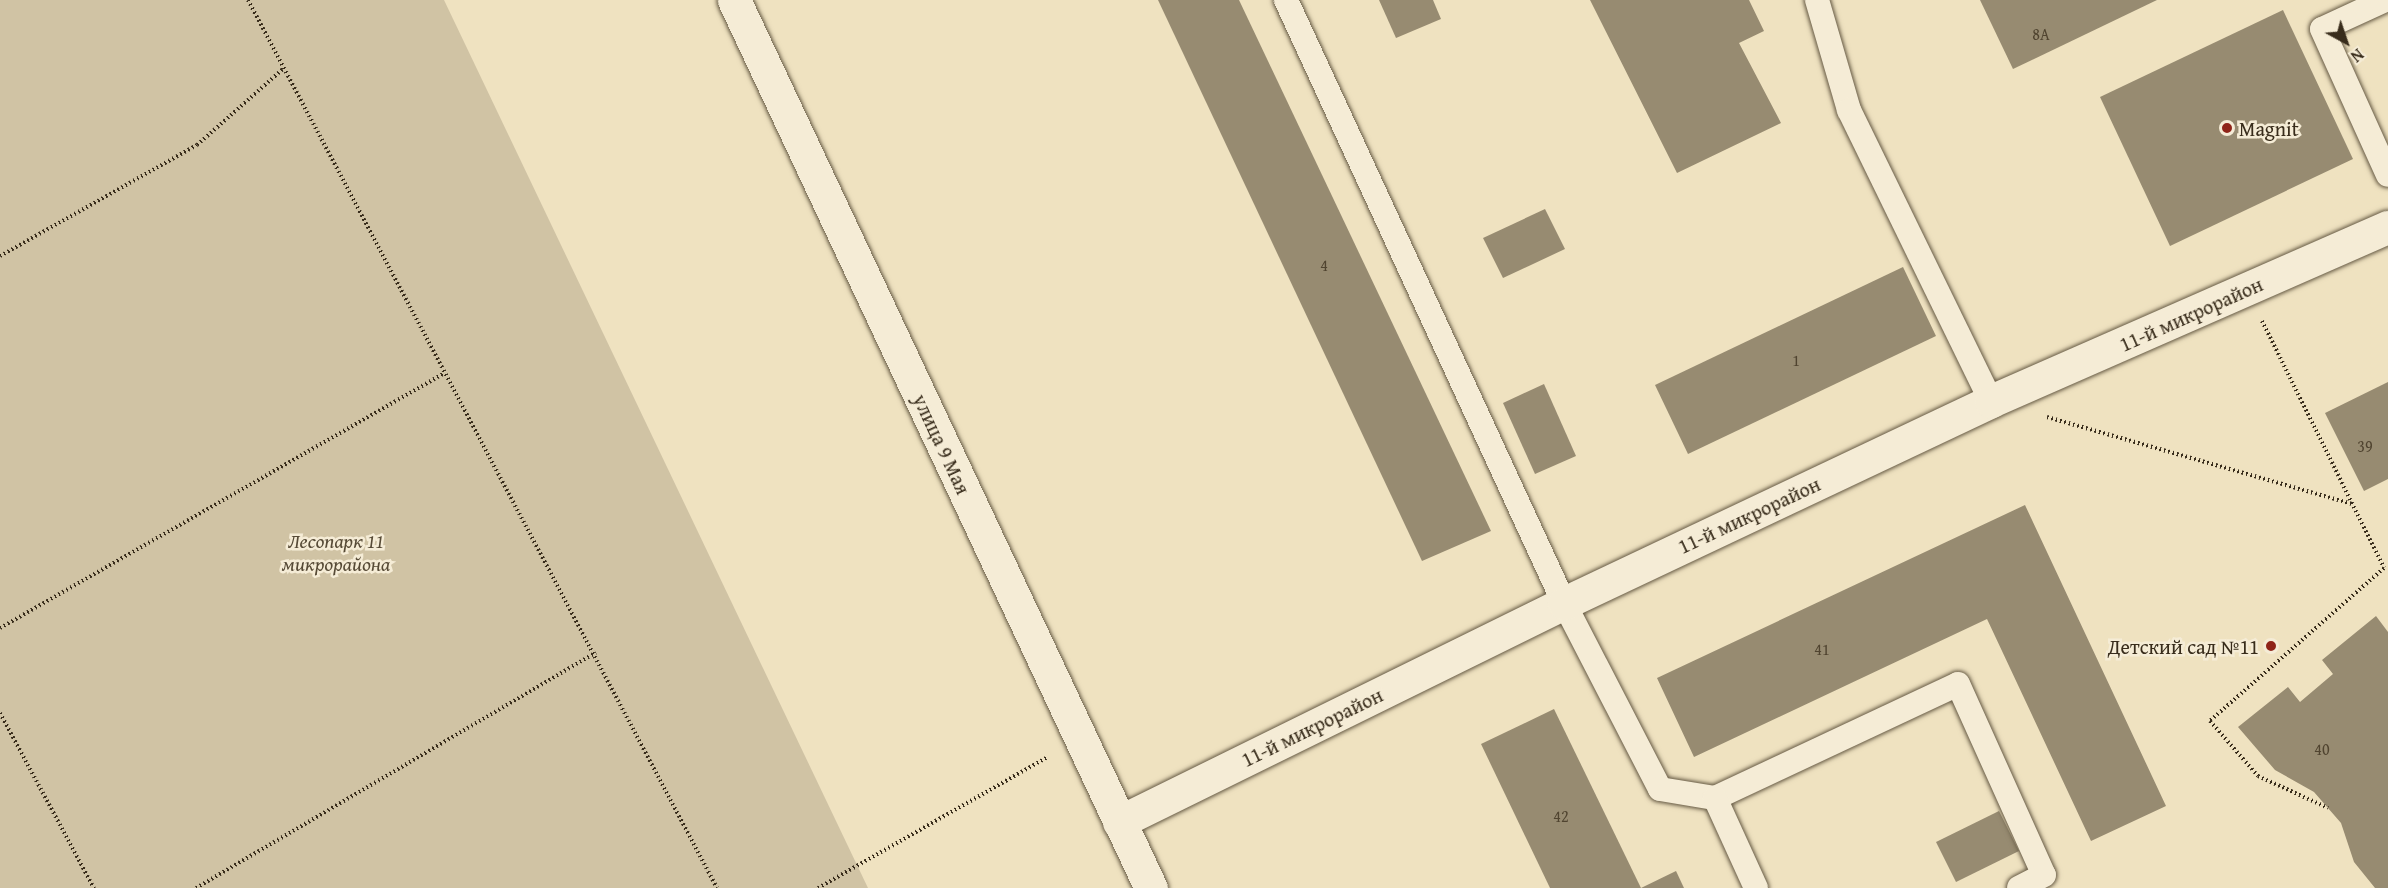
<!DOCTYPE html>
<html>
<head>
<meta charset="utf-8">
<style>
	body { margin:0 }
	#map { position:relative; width:2388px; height:888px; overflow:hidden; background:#efe2c0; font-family:"Gentium Book Plus",serif }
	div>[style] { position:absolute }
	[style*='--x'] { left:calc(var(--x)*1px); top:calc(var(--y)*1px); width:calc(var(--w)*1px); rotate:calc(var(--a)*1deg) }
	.green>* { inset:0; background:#d0c3a4 }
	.building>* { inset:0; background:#978b71 }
	.path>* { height:4px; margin-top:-2px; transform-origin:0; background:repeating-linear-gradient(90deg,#382c1b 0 1.5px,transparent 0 4.5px) }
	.roads { filter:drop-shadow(0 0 2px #665a44) drop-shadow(0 0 2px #665a44) }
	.service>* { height:24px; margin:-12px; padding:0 12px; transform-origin:12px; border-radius:12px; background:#f5ecd6 }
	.minor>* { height:33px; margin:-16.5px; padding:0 16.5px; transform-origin:16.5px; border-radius:16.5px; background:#f5ecd6 }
	.secondary>* { height:33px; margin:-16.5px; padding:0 16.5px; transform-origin:16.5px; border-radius:16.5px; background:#f5ecd6 }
	.dots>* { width:16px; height:16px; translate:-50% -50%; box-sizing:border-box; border:3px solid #f5ecd6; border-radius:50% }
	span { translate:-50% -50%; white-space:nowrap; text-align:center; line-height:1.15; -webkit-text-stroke:5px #f5ecd6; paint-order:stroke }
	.number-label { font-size:16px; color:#504430 }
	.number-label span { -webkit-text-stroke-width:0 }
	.poi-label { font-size:20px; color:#382c1b }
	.left { translate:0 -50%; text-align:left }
	.right { translate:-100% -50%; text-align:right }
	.street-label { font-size:20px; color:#382c1b }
	.park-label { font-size:20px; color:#564a36; font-style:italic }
	.north { position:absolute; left:2316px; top:12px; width:60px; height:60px; -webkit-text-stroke:4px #f5ecd6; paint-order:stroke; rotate:140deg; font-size:16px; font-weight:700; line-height:24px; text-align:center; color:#382c1b }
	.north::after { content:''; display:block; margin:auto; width:21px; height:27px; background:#382c1b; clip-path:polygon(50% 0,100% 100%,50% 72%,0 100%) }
</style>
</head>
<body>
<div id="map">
	<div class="green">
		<div style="clip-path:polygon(0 0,444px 0,868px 888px,0 888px)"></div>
	</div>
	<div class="building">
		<div style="clip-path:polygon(1158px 0,1239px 0,1491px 531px,1422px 561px)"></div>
		<div style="clip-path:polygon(1379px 0,1433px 0,1441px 19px,1396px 38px)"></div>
		<div style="clip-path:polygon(1590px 0,1749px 0,1764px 31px,1739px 43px,1781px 123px,1677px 173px)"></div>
		<div style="clip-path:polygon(1980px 0,2157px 0,2013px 69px)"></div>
		<div style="clip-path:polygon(2283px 10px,2353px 159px,2170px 246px,2100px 97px)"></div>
		<div style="clip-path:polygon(1545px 209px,1565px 249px,1503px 278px,1483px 238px)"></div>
		<div style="clip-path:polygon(1903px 267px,1936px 336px,1688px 454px,1655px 385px)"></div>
		<div style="clip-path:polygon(2388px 382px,2388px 479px,2364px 491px,2325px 413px)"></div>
		<div style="clip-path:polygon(1544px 384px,1576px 456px,1535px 474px,1503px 403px)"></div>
		<div style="clip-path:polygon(2025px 505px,2166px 806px,2091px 841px,1987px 619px,1694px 757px,1657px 678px)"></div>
		<div style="clip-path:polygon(2376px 616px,2388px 632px,2388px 888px,2375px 888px,2354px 862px,2341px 823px,2314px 792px,2275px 770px,2238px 727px,2288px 687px,2300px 702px,2333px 674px,2322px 660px)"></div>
		<div style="clip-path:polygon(1554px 709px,1641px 888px,1550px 888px,1481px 744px)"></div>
		<div style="clip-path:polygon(1999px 811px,2019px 851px,1956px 882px,1936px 842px)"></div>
		<div style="clip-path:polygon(1676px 871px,1684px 888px,1641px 888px)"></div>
	</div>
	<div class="path">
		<div style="--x:248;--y:0;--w:1004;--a:62.16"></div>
		<div style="--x:0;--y:256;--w:226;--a:-29.4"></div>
		<div style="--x:197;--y:145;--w:115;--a:-41.5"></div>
		<div style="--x:2262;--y:321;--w:275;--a:63.7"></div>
		<div style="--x:2384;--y:568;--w:232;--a:138.7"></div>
		<div style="--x:2210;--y:721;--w:73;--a:48.9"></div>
		<div style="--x:2258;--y:776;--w:77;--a:24.6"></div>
		<div style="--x:2047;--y:417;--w:318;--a:15.9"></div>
		<div style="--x:0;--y:628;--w:511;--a:-29.83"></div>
		<div style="--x:0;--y:713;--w:199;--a:61.8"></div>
		<div style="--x:196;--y:888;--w:464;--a:-30.5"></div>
		<div style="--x:818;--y:888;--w:265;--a:-29.7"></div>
	</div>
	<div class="roads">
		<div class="service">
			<div style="--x:1286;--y:0;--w:664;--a:65.25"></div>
			<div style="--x:1564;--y:603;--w:209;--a:62.7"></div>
			<div style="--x:1660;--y:789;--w:56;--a:9.3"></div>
			<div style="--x:1715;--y:798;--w:268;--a:-25.1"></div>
			<div style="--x:1958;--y:684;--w:209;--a:65.8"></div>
			<div style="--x:2044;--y:875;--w:28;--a:153"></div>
			<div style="--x:1817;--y:0;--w:115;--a:73.8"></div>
			<div style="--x:1849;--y:110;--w:324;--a:64"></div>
			<div style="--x:2385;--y:0;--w:69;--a:155.3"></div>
			<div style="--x:2322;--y:29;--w:160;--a:65.7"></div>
			<div style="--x:1715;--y:798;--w:99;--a:65.5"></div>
		</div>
		<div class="minor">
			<div style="--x:1119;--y:822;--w:496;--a:-26.2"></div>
			<div style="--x:1564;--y:603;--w:472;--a:-25.3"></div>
			<div style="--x:1991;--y:401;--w:433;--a:-23.7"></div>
		</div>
		<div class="secondary">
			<div style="--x:734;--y:0;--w:981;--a:64.85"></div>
		</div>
	</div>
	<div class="dots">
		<div style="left:2227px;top:128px;background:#8f2418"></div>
		<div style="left:2271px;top:646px;background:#8f2418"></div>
	</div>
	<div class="number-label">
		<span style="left:2041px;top:34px">8А</span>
		<span style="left:1324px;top:265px">4</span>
		<span style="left:1796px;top:360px">1</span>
		<span style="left:2365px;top:446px">39</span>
		<span style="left:1822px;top:649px">41</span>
		<span style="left:2322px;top:749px">40</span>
		<span style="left:1561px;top:816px">42</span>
	</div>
	<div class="poi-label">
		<span class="left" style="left:2239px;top:128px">Magnit</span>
		<span class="right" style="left:2259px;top:646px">Детский сад №11</span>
	</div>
	<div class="street-label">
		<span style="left:2191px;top:314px;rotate:-24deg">11-й микрорайон</span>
		<span style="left:942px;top:444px;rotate:65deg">улица 9 Мая</span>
		<span style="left:1749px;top:515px;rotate:-25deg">11-й микрорайон</span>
		<span style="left:1312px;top:727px;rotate:-26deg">11-й микрорайон</span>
	</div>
	<div class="park-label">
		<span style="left:336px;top:552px">Лесопарк 11<br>микрорайона</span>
	</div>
	<div class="north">N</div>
</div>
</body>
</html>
